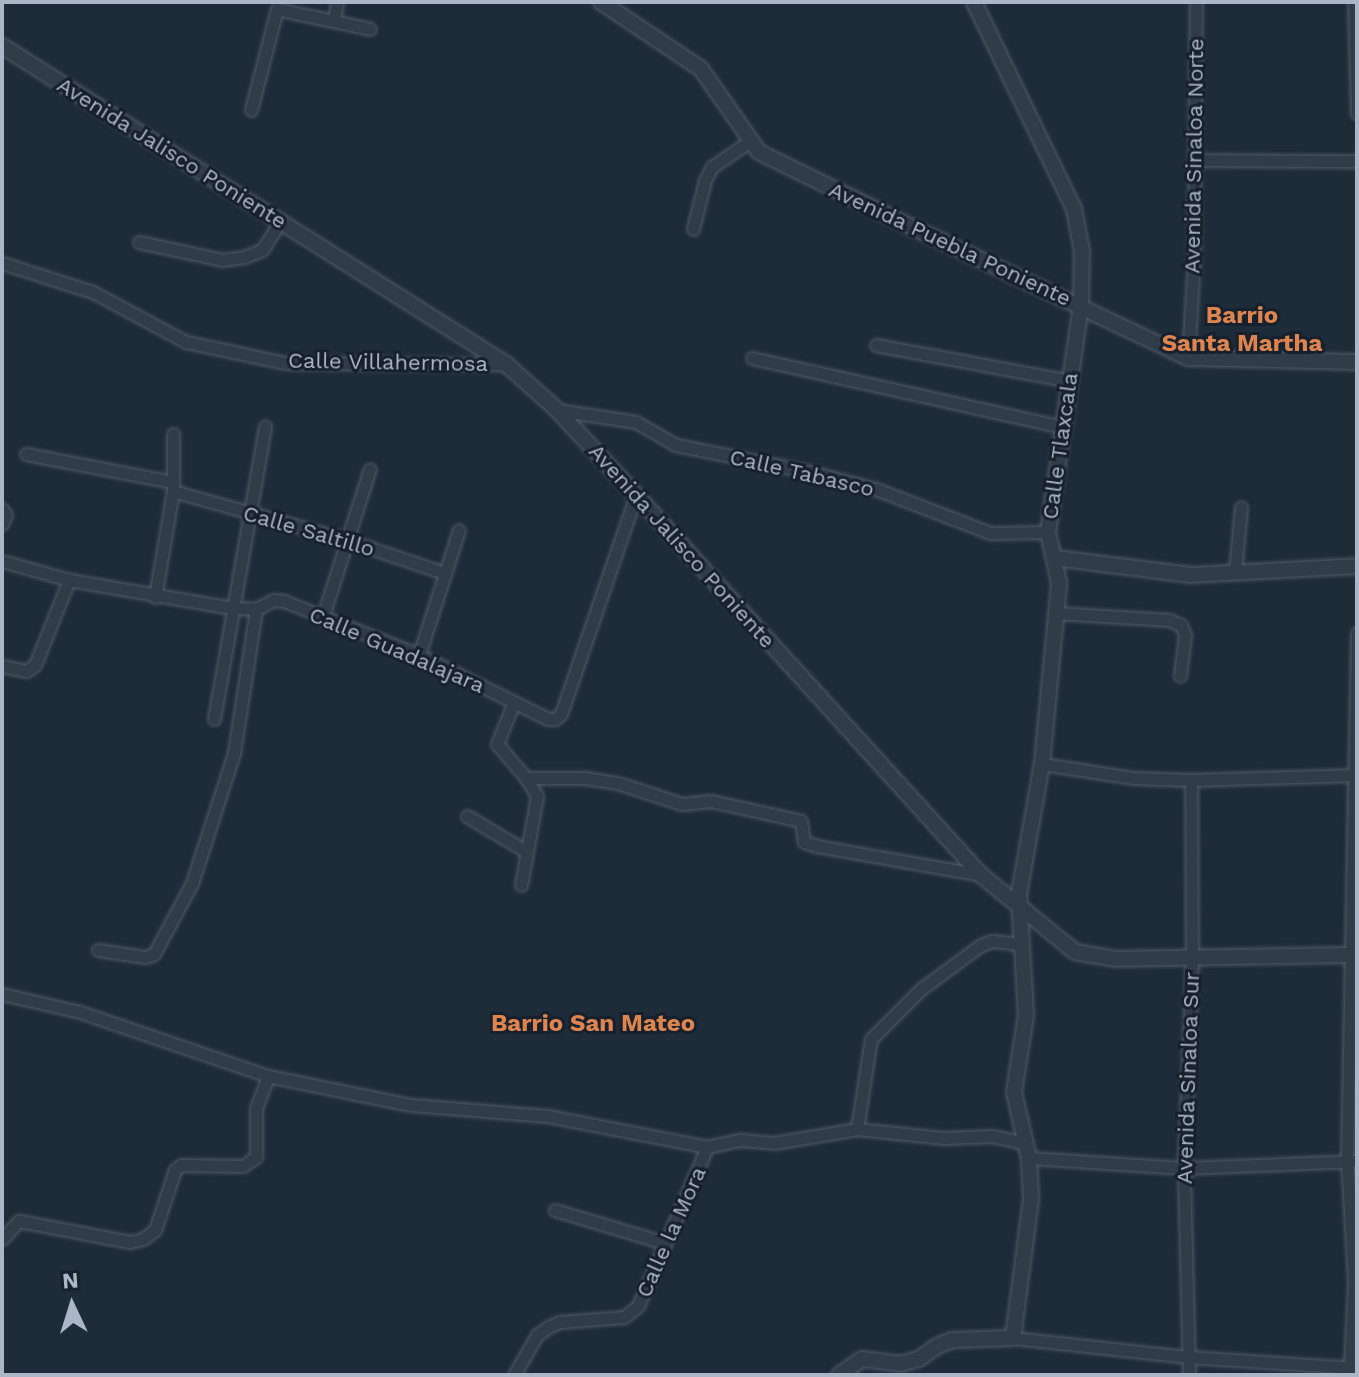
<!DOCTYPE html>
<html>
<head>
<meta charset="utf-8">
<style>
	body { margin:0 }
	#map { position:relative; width:1359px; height:1377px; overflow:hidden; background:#1e2b38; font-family:"Work Sans",sans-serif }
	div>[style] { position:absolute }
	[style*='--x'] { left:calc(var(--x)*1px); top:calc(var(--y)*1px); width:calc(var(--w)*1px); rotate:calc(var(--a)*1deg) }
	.roads { filter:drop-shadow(0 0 2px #4f5a67) drop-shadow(0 0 2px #4f5a67) }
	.minor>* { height:11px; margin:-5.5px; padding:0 5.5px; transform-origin:5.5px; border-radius:5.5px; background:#313c49 }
	.tertiary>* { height:14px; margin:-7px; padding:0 7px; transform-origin:7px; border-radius:7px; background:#313c49 }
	span { translate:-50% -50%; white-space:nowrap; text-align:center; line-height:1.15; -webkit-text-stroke:6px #17212d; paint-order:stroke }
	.street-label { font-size:22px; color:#abb7c6 }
	.neighbourhood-label { font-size:24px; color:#dd844f; font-weight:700 }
	.frame { position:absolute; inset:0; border:4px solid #abb7c6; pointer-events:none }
	.north { position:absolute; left:32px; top:1265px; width:80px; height:80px; -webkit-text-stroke:6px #17212d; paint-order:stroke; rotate:356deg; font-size:22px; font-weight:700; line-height:32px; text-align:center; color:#abb7c6 }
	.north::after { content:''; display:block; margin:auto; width:28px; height:36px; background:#abb7c6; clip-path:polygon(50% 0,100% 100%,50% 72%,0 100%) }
</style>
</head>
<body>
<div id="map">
	<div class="roads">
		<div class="minor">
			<div style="--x:1354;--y:2;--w:111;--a:88.5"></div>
			<div style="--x:334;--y:21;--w:19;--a:-81"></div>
			<div style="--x:251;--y:110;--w:104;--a:-75.6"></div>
			<div style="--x:277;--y:9;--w:95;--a:12.1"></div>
			<div style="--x:1195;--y:160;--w:162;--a:0.4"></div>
			<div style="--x:693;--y:229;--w:50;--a:-76.2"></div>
			<div style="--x:705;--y:180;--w:15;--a:-62"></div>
			<div style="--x:712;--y:167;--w:46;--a:-34.4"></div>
			<div style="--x:139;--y:242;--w:85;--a:12.2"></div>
			<div style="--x:222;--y:260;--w:22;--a:-8"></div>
			<div style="--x:244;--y:257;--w:19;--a:-21"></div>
			<div style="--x:262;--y:250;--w:33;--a:-57"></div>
			<div style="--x:2;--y:263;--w:96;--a:17.7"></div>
			<div style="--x:93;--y:292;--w:106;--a:28.3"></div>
			<div style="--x:186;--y:342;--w:102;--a:11.9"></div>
			<div style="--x:286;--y:363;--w:220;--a:0.3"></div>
			<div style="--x:876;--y:345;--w:197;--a:10.5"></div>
			<div style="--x:752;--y:358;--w:319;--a:12.5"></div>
			<div style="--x:1188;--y:358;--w:98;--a:-86.5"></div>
			<div style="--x:1194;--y:260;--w:258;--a:-89.6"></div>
			<div style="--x:557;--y:410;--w:80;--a:8.6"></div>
			<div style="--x:636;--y:422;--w:46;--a:29.9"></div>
			<div style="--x:676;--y:445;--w:138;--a:11.3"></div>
			<div style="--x:811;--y:472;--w:67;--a:14.7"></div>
			<div style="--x:876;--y:489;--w:122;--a:21.1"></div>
			<div style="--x:990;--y:533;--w:58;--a:-1"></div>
			<div style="--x:26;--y:454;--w:150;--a:10.8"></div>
			<div style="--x:173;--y:491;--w:181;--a:15.7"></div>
			<div style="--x:347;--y:540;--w:102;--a:18.8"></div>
			<div style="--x:2;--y:509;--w:7;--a:56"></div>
			<div style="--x:6;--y:515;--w:10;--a:114"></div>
			<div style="--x:2;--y:561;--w:70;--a:15.8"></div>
			<div style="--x:69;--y:580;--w:166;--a:9.7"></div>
			<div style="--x:233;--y:608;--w:23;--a:2"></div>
			<div style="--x:256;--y:609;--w:20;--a:-27"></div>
			<div style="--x:274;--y:600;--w:10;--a:6"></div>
			<div style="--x:284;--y:601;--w:145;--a:21.8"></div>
			<div style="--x:419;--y:655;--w:144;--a:26.4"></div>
			<div style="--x:548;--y:719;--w:7;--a:0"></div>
			<div style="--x:555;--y:719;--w:8;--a:-40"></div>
			<div style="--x:561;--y:714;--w:231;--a:-71.1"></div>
			<div style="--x:1235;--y:571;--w:64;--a:-84.6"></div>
			<div style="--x:155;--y:597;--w:108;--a:-80.4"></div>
			<div style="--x:173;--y:491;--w:57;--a:-90"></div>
			<div style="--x:1056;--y:613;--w:113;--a:3.5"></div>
			<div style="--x:1169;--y:620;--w:13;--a:23"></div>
			<div style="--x:1181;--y:625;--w:11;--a:68"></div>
			<div style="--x:1185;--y:635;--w:41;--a:97"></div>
			<div style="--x:322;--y:619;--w:157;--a:-72.3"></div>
			<div style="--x:419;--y:655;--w:131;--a:-72.3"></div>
			<div style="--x:2;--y:666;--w:25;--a:12"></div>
			<div style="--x:26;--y:671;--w:11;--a:-34"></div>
			<div style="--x:35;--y:665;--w:92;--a:-68.2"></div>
			<div style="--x:514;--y:702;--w:45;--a:112"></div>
			<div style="--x:497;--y:744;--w:45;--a:49.5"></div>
			<div style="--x:526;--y:778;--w:59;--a:0"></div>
			<div style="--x:585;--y:778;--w:36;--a:9"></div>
			<div style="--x:621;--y:784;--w:64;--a:18.2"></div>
			<div style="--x:682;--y:804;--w:29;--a:-6"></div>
			<div style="--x:711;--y:801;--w:92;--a:12.5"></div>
			<div style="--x:801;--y:821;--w:21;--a:82"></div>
			<div style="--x:804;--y:842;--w:14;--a:17"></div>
			<div style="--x:817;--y:846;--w:167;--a:10"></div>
			<div style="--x:214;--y:719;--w:297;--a:-80.1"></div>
			<div style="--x:1042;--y:764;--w:92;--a:8.7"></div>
			<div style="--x:1133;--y:778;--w:58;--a:2"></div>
			<div style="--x:1191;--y:780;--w:166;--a:-1.7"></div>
			<div style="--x:467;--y:816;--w:70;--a:31"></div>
			<div style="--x:521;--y:885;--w:90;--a:-79.8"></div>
			<div style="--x:537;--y:796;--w:21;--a:-121"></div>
			<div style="--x:98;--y:950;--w:48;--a:8.5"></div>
			<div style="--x:145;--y:957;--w:9;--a:-18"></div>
			<div style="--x:154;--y:954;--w:81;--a:-61.8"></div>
			<div style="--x:192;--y:883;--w:137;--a:-72.1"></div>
			<div style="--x:234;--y:753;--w:146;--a:-81.3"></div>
			<div style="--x:2;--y:994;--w:80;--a:13"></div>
			<div style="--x:80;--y:1012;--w:199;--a:18.8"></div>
			<div style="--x:268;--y:1076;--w:146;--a:11.5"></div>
			<div style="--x:411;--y:1105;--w:137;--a:4.6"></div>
			<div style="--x:548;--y:1116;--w:162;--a:11"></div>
			<div style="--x:707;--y:1147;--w:35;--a:-12"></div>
			<div style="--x:741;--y:1140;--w:33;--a:5"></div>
			<div style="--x:774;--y:1143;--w:84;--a:-9.6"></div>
			<div style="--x:857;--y:1129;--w:87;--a:5.9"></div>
			<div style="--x:944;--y:1138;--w:48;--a:-2.4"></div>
			<div style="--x:992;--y:1136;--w:35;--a:12"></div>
			<div style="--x:857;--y:1129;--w:91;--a:-81.2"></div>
			<div style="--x:871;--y:1039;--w:71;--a:-45"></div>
			<div style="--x:921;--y:989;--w:74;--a:-36.3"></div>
			<div style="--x:981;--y:945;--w:12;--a:-20"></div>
			<div style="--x:992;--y:941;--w:31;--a:6"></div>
			<div style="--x:1029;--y:1158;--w:155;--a:3.7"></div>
			<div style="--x:1184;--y:1168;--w:173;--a:-2.3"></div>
			<div style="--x:555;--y:1210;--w:115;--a:16.7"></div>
			<div style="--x:2;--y:1239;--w:25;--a:-47"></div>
			<div style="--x:19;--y:1221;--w:113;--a:10.7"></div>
			<div style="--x:130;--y:1242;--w:13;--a:-13"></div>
			<div style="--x:143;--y:1239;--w:15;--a:-37"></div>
			<div style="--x:155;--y:1230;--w:63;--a:-71.6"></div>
			<div style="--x:175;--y:1170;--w:8;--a:-40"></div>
			<div style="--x:181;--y:1165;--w:62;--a:0.9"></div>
			<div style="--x:243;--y:1166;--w:16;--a:-35"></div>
			<div style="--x:256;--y:1157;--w:49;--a:-90"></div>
			<div style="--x:256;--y:1108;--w:34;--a:-69"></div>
			<div style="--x:1013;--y:1338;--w:177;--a:6.2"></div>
			<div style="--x:1189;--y:1357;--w:167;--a:3.8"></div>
			<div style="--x:1350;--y:1367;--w:86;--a:-87.3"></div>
			<div style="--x:1354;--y:1281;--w:120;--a:-93.3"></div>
			<div style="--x:1347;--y:1161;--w:528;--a:-88.91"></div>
			<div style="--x:514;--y:1375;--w:46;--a:-60.1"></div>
			<div style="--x:537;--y:1335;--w:14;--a:-36"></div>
			<div style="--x:548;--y:1327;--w:13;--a:-23"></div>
			<div style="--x:560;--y:1322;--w:64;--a:-4.5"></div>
			<div style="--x:624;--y:1317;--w:18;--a:-38"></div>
			<div style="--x:638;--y:1306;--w:173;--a:-66.5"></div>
			<div style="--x:1189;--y:1375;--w:207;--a:-91.4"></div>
			<div style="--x:1184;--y:1168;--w:213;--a:-87.8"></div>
			<div style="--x:1192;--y:955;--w:175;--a:-90.3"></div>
		</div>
		<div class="tertiary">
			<div style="--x:601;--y:2;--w:120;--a:33.8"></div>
			<div style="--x:701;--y:69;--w:101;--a:55.1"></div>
			<div style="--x:759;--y:152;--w:149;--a:26.2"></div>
			<div style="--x:893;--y:218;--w:327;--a:25.4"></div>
			<div style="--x:1188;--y:358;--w:169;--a:1.4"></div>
			<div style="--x:2;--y:46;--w:596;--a:32.25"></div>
			<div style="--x:506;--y:364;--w:69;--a:42"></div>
			<div style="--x:557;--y:410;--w:116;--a:47.1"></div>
			<div style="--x:636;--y:495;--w:513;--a:47.76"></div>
			<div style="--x:981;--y:875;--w:122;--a:39.3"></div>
			<div style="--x:1075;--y:952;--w:42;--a:9.7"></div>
			<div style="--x:1116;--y:959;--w:241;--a:-1"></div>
			<div style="--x:1055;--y:558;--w:137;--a:7.1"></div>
			<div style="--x:1191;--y:575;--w:166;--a:-3.1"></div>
			<div style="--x:839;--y:1375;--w:28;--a:-35"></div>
			<div style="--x:862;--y:1359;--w:38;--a:7"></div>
			<div style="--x:900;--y:1364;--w:20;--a:-15"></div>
			<div style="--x:919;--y:1359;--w:22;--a:-36"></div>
			<div style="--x:937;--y:1346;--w:17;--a:-21"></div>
			<div style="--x:953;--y:1340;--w:60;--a:-1.9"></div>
			<div style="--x:1013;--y:1338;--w:140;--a:-82.6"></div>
			<div style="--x:1031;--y:1199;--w:41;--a:-92.8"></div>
			<div style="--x:1029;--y:1158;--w:68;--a:-102.8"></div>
			<div style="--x:1014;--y:1092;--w:78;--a:-81.1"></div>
			<div style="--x:1026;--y:1015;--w:121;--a:-93.3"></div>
			<div style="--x:1019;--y:894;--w:132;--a:-80"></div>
			<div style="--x:1042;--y:764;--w:182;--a:-84.6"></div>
			<div style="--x:1059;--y:583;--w:52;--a:-102.2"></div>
			<div style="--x:1048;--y:532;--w:228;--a:-81.7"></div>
			<div style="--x:1081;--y:306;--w:55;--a:-89"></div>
			<div style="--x:1082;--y:251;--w:43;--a:-100.8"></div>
			<div style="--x:1074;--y:209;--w:230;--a:-115.8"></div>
		</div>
	</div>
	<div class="street-label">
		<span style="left:172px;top:153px;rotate:32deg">Avenida Jalisco Poniente</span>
		<span style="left:1194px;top:156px;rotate:-89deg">Avenida Sinaloa Norte</span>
		<span style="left:950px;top:244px;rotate:25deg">Avenida Puebla Poniente</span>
		<span style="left:388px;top:362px;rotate:1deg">Calle Villahermosa</span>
		<span style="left:1060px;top:446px;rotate:-82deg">Calle Tlaxcala</span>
		<span style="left:802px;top:473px;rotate:13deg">Calle Tabasco</span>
		<span style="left:309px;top:531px;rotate:16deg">Calle Saltillo</span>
		<span style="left:682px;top:546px;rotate:48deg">Avenida Jalisco Poniente</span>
		<span style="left:397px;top:650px;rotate:23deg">Calle Guadalajara</span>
		<span style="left:1188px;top:1078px;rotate:-88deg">Avenida Sinaloa Sur</span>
		<span style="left:671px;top:1232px;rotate:-66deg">Calle la Mora</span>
	</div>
	<div class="neighbourhood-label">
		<span style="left:1242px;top:330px">Barrio<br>Santa Martha</span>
		<span style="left:593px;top:1024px">Barrio San Mateo</span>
	</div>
	<div class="frame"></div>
	<div class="north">N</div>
</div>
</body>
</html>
